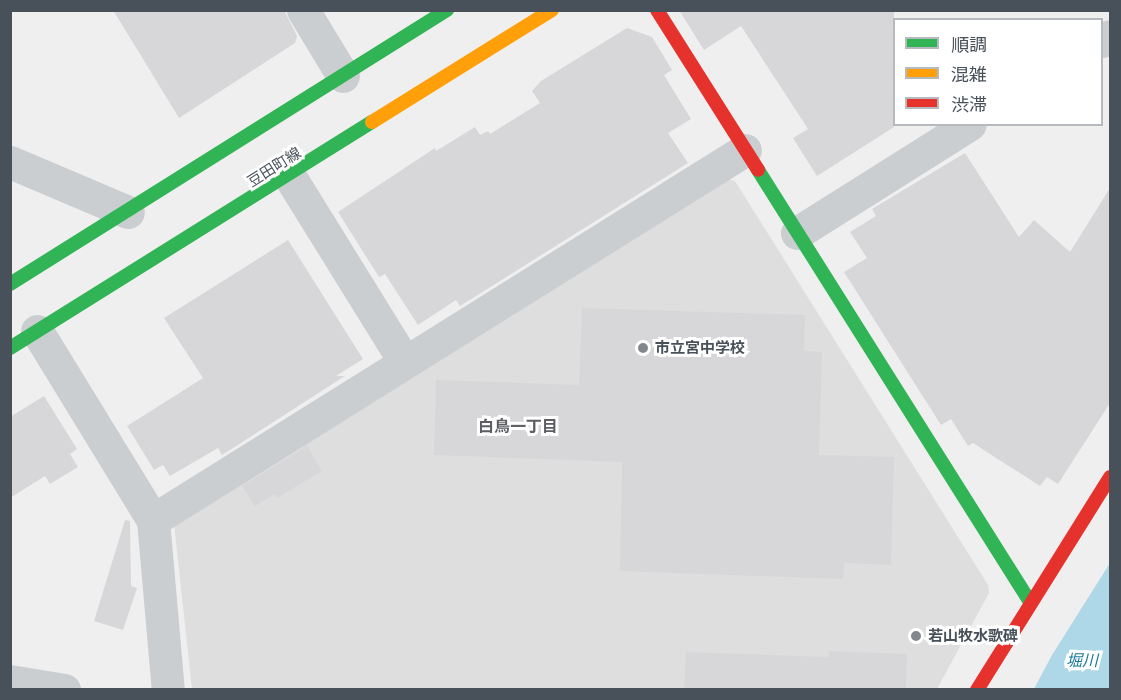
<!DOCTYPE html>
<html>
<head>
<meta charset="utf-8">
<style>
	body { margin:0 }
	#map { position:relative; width:1121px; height:700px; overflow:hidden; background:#f0efef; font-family:Barlow,"Noto Sans JP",sans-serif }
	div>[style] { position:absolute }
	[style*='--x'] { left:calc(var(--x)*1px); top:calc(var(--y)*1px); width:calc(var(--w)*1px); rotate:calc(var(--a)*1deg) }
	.education>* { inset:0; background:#dededf }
	.water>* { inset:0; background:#aed8e7 }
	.building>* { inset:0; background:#d7d7d9 }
	.street>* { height:33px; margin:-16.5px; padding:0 16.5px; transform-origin:16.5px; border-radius:16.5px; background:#cbced0 }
	.fast>* { height:14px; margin:-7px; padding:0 7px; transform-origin:7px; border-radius:7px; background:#30b455 }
	.slow>* { height:14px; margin:-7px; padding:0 7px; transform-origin:7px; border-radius:7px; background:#ff9f0a }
	.jam>* { height:14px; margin:-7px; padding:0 7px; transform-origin:7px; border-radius:7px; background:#e5322d }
	.dots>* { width:16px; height:16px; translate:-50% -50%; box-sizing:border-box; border:3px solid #fff; border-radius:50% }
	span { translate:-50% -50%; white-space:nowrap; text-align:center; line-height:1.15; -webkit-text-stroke:6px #fff; paint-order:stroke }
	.street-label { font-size:15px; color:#48515a }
	.poi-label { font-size:15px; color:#48515a; font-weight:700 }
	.left { translate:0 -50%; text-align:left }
	.neighbourhood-label { font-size:16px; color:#5c5e63; font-weight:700 }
	.water-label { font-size:16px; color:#197a9c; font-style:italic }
	.frame { position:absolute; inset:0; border:12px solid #48515a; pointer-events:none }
	.legend { position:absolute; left:893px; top:18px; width:210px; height:108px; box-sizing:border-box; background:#fff; border:2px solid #b6b9bd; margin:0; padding:8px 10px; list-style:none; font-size:18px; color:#48515a }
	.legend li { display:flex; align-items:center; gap:12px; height:30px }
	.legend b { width:30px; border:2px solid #b6b9bd }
</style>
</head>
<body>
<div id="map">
	<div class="education">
		<div style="clip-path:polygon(720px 177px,735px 181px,988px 585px,989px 593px,937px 689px,192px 689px,174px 524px)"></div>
	</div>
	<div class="water">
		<div style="clip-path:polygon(1110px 563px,1110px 689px,1034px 689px,1052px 655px)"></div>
	</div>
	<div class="building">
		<div style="clip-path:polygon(113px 10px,284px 10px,297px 36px,295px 43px,179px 118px)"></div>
		<div style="clip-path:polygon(679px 10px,894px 10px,894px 127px,817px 176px,793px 138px,808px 129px,741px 26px,704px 50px)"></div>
		<div style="clip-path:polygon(627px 28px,652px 37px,672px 70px,664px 75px,691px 119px,668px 133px,688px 163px,460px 306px,456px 300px,418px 325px,385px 274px,379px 277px,338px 212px,435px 148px,436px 151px,475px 127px,480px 135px,488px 131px,490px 134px,540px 103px,532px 91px,541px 81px)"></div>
		<div style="clip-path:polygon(965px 153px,1019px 237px,1034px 220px,1070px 252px,1110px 188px,1110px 403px,1058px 484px,1047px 477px,1040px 486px,973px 443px,968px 446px,951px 419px,941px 425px,844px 272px,867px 258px,850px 232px,876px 216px,872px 209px)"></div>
		<div style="clip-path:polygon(288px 240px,363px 359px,336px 376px,345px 376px,222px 455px,218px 448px,170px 476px,163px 465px,154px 470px,127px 426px,203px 378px,164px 318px)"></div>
		<div style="clip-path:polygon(582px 308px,805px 315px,804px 351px,822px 352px,819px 455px,894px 457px,891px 565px,844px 563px,843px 579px,620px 571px,622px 462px,434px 455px,436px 380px,579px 385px)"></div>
		<div style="clip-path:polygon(44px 396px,77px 449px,70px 454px,78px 467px,50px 484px,45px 476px,10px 498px,10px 417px)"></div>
		<div style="clip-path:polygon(307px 446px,322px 471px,277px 498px,275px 494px,255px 506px,242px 486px)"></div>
		<div style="clip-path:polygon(125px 520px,130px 521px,131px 586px,137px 588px,123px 630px,94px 621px)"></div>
		<div style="clip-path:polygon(829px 651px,907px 654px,906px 690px,684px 690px,686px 652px,829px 657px)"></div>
	</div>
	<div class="street">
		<div style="--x:303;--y:10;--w:77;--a:58.8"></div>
		<div style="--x:1102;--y:41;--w:9;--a:-32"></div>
		<div style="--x:10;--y:162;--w:128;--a:23"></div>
		<div style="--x:290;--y:177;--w:216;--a:58.2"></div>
		<div style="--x:797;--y:233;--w:204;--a:-32.2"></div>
		<div style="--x:37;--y:331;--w:222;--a:58.5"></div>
		<div style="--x:153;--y:520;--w:171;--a:85"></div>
		<div style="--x:153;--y:520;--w:698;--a:-32.01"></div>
		<div style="--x:10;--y:681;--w:55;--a:9.5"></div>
	</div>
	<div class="fast">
		<div style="--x:758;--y:170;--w:510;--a:57.8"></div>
		<div style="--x:10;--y:284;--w:516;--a:-32.09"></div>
		<div style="--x:10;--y:348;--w:427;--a:-32"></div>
	</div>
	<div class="slow">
		<div style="--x:372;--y:122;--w:212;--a:-31.9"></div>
	</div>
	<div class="jam">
		<div style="--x:657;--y:10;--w:189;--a:57.7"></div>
		<div style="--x:977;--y:690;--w:251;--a:-58"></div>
	</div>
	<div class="dots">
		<div style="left:643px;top:348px;background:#83888e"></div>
		<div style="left:916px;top:636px;background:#83888e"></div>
	</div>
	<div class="street-label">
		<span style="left:274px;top:167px;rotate:-32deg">豆田町線</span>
	</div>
	<div class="poi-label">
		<span class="left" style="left:655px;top:348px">市立宮中学校</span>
		<span class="left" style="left:928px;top:636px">若山牧水歌碑</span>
	</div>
	<div class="neighbourhood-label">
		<span style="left:518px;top:426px">白鳥一丁目</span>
	</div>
	<div class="water-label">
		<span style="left:1082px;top:660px">堀川</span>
	</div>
	<div class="frame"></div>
	<ul class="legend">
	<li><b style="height:8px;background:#30b455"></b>順調</li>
	<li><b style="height:8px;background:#ff9f0a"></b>混雑</li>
	<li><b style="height:8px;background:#e5322d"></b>渋滞</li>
	</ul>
</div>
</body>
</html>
